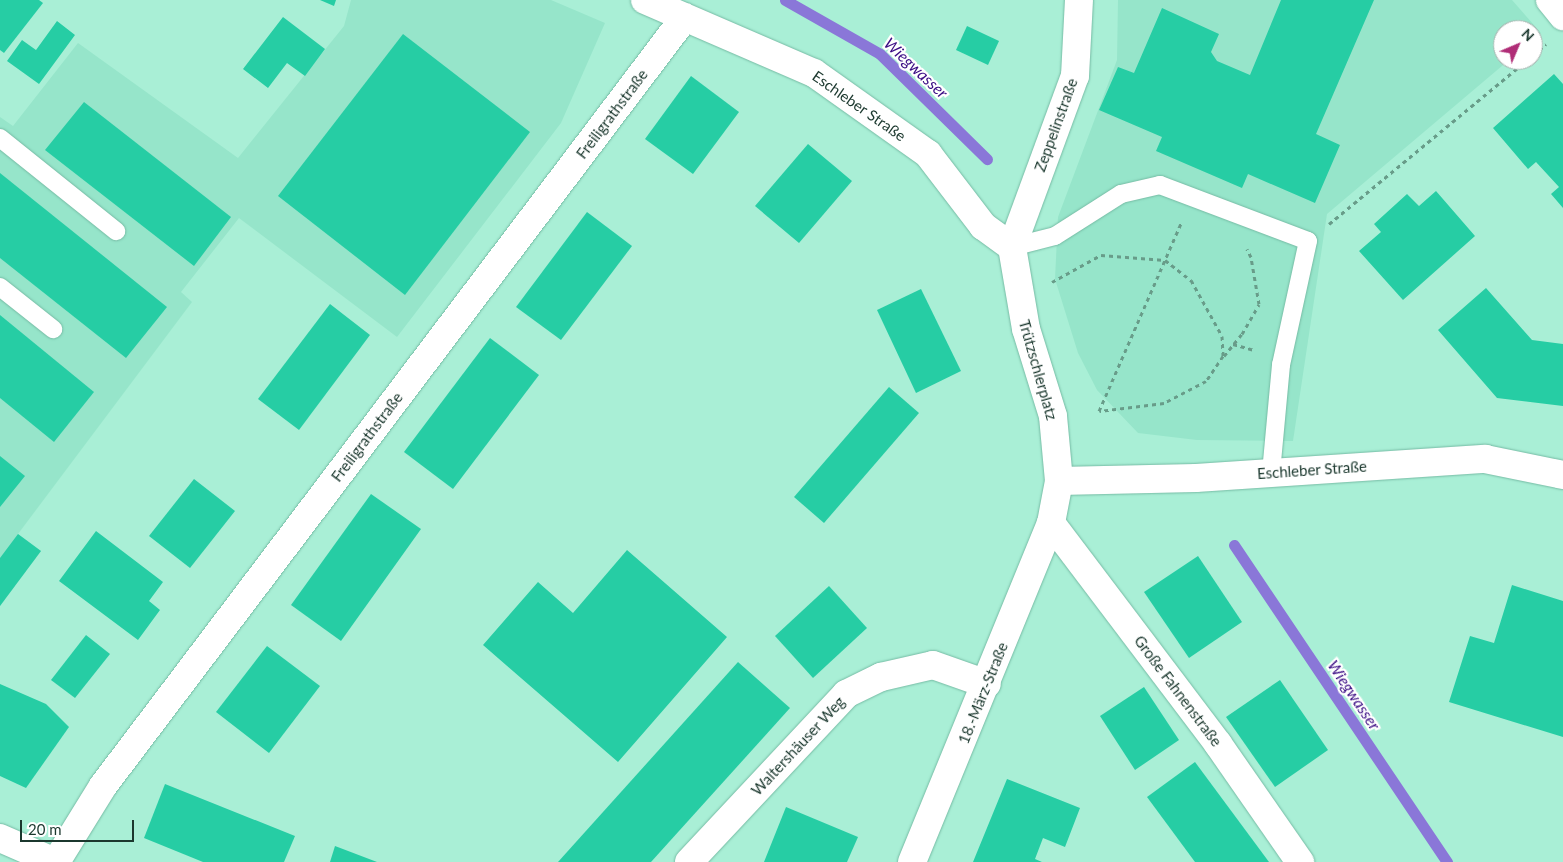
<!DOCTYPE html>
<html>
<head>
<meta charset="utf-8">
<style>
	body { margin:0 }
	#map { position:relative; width:1563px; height:862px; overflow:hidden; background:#a9efd6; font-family:Lato,sans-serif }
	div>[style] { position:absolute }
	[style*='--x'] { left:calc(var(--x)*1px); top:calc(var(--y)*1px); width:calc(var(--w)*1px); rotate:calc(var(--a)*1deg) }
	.built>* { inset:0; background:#96e5ca }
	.stream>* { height:11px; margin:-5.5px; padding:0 5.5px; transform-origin:5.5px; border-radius:5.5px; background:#8a77d8 }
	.building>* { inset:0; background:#26cda4 }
	.path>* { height:3px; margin-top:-1.5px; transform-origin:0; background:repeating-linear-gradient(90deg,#689c89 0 4px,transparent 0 8px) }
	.roads { filter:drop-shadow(0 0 1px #76bba4) drop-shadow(0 0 1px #76bba4) }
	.service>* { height:18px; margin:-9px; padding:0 9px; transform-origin:9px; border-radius:9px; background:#fff }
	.minor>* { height:28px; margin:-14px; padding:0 14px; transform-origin:14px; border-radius:14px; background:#fff }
	.tertiary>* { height:28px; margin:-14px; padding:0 14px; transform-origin:14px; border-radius:14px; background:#fff }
	.secondary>* { height:28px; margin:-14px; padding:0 14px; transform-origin:14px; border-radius:14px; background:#fff }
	span { translate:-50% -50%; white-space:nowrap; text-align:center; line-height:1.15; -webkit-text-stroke:4.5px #fff; paint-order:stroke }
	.street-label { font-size:15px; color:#1b382e }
	.water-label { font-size:16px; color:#3b0d84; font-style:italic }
	.north { position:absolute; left:1493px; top:20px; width:50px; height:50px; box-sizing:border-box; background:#fff; border:1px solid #a4afab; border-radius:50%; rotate:45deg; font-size:14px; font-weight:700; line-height:20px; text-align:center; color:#1b382e }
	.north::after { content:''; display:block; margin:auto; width:18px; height:22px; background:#b02d77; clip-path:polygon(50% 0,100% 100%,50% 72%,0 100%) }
	.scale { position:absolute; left:20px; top:820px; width:114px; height:22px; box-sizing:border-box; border:2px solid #1b382e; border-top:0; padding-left:6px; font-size:15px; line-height:18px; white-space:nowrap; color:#1b382e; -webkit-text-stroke:4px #fff; paint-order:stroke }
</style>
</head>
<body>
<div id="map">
	<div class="built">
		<div style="clip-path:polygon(351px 0,551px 0,605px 23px,561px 123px,397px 337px,239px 218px,181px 292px,192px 302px,18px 534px,41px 551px,0 606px,0 117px,13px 126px,78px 43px,238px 158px,344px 26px)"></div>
		<div style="clip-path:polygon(1118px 0,1512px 0,1541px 33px,1533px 39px,1533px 30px,1503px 30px,1503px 60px,1509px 60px,1327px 214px,1293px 441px,1197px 440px,1138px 433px,1097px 390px,1078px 353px,1055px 279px,1058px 217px,1117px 60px)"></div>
	</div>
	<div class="stream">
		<div style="--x:785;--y:0;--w:109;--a:29.6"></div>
		<div style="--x:880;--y:54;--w:150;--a:44.5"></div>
		<div style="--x:1234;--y:545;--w:382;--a:56.1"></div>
	</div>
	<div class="building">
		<div style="clip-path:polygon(0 0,39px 0,43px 3px,4px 53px,0 50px)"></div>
		<div style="clip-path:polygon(320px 0,336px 0,334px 6px)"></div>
		<div style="clip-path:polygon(1281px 0,1374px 0,1316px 134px,1340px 145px,1315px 203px,1248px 174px,1242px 188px,1156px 151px,1162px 137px,1099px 110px,1118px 67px,1134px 73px,1162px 8px,1219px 34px,1211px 52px,1217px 61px,1250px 75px)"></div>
		<div style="clip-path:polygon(283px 17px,325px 49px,305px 76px,287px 63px,268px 88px,243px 69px)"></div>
		<div style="clip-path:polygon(57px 21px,75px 35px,39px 84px,7px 61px,22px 40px,36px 50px)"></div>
		<div style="clip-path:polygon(967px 26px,999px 41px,988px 65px,956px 50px)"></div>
		<div style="clip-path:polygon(403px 34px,530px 132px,405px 295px,278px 196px)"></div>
		<div style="clip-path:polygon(1554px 74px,1563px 84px,1563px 208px,1551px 194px,1559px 187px,1536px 162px,1528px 169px,1493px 128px)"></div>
		<div style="clip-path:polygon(691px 76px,739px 112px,693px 174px,645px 139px)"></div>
		<div style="clip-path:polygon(84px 102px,231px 217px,194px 266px,45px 150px)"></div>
		<div style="clip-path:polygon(808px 144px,852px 181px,799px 243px,755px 206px)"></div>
		<div style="clip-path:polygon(0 173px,167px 307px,126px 358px,0 258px)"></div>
		<div style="clip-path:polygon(1436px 191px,1475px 236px,1403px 300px,1359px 251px,1381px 232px,1374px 224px,1407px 194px,1419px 206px)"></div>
		<div style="clip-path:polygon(587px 212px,632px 246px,561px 340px,516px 307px)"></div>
		<div style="clip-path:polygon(1486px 288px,1532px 340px,1563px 344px,1563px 406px,1497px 398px,1438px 330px)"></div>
		<div style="clip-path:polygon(921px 289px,961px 371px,916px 393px,877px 310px)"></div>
		<div style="clip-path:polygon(330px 304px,370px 335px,299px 430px,258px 399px)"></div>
		<div style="clip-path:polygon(0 315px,94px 392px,54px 442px,0 398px)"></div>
		<div style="clip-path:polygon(490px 338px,539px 375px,453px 489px,404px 452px)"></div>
		<div style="clip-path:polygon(889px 387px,919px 413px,824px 523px,794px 497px)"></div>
		<div style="clip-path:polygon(0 456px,25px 476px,0 507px)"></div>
		<div style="clip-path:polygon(194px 479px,235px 511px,190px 568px,149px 536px)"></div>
		<div style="clip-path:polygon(371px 494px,421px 529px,341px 641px,291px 605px)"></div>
		<div style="clip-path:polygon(96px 531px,163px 582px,149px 601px,160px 610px,138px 640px,59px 581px)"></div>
		<div style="clip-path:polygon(18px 534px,41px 551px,0 606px,0 558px)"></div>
		<div style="clip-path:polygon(627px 550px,727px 637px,618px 762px,483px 645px,538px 582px,573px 613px)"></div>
		<div style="clip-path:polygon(1198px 556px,1242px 622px,1189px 658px,1144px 592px)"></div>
		<div style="clip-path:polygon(1512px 585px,1563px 601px,1563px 737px,1449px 702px,1470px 636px,1494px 643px)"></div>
		<div style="clip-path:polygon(829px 586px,867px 628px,813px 678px,775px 636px)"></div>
		<div style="clip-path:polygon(86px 635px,110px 654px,75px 698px,51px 680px)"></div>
		<div style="clip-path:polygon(267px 646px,320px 686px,269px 753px,216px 712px)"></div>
		<div style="clip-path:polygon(738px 662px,790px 708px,763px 738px,651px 862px,558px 862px)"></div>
		<div style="clip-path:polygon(1280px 680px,1328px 750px,1275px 787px,1226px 717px)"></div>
		<div style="clip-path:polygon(0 684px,46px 704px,69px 727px,26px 788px,0 776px)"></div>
		<div style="clip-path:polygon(1144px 687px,1179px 740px,1135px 770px,1100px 716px)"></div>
		<div style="clip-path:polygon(1195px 762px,1269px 862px,1195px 862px,1147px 797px)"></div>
		<div style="clip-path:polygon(1007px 779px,1080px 808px,1065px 847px,1043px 838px,1035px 859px,1042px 862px,973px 862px)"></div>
		<div style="clip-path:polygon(165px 784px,295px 836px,284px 862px,203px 862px,144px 838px)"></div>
		<div style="clip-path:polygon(786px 807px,858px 837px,847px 862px,764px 862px)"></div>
		<div style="clip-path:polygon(335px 846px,377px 862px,330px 862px)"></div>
	</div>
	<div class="path">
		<div style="--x:1533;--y:55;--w:17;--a:-40"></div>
		<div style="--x:1329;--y:224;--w:257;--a:-39.6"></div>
		<div style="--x:1052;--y:282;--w:56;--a:-28.9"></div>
		<div style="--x:1101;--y:255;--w:64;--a:4.5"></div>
		<div style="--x:1165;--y:260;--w:33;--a:38"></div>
		<div style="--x:1191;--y:280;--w:64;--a:61"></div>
		<div style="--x:1222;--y:336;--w:20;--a:87"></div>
		<div style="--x:1223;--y:356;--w:30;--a:124"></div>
		<div style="--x:1206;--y:381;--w:47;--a:152.4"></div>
		<div style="--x:1164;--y:403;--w:65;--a:173"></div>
		<div style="--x:1233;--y:344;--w:22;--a:16"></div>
		<div style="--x:1224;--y:356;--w:28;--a:-51"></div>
		<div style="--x:1242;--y:334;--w:34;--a:-60"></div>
		<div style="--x:1259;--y:304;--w:48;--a:-99.7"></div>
		<div style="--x:1251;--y:257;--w:9;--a:-117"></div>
		<div style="--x:1099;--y:411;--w:205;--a:-66.4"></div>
	</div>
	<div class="roads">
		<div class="service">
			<div style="--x:0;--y:138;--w:149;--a:38.7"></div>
			<div style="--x:1012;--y:247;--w:44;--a:-14.3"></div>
			<div style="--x:1055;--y:236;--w:78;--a:-32.5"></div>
			<div style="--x:1121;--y:194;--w:40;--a:-13"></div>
			<div style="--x:1160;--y:185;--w:158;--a:20.7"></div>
			<div style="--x:1308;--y:241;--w:127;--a:102.3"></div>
			<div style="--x:1281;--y:365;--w:108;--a:95.3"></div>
			<div style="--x:0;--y:287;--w:68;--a:38.4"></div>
		</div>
		<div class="minor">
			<div style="--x:645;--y:0;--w:184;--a:23.4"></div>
			<div style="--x:814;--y:73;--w:140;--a:35.4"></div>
			<div style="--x:928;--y:154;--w:91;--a:52.6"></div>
			<div style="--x:983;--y:226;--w:36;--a:36"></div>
			<div style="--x:1059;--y:481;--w:137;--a:-1.3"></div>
			<div style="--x:1196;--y:478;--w:290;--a:-3.8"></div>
			<div style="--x:1485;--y:459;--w:80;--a:11.6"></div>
			<div style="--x:1051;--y:523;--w:277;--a:52.9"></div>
			<div style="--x:1218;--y:744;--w:144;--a:55.2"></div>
			<div style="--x:0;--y:838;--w:60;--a:23.6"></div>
			<div style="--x:56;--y:862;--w:89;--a:-58.3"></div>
			<div style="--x:103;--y:786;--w:964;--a:-52.88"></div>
			<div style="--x:689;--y:862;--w:230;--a:-46.9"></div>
			<div style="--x:846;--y:694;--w:39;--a:-26"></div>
			<div style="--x:881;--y:677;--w:53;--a:-13"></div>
			<div style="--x:933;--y:665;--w:57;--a:19.4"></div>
		</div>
		<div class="tertiary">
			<div style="--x:912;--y:862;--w:366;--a:-67.7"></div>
			<div style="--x:1051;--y:523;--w:43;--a:-79.2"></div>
			<div style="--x:1059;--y:481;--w:65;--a:-95.3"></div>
			<div style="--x:1053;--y:416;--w:91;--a:-107.2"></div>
			<div style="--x:1026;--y:329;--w:83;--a:-99.7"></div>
			<div style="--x:1012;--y:247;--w:182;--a:-69.8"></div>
			<div style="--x:1075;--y:76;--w:76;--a:-87"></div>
		</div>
		<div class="secondary">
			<div style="--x:1550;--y:0;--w:21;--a:51"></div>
		</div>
	</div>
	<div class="street-label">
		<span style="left:859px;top:106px;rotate:35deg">Eschleber Straße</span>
		<span style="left:612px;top:114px;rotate:-53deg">Freiligrathstraße</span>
		<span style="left:1056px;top:125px;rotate:-70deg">Zeppelinstraße</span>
		<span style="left:1038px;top:370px;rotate:74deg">Trützschlerplatz</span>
		<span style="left:367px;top:437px;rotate:-53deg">Freiligrathstraße</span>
		<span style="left:1312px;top:470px;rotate:-4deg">Eschleber Straße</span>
		<span style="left:1178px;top:691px;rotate:53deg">Große Fahnenstraße</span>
		<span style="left:983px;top:693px;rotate:-68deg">18.-März-Straße</span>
		<span style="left:798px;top:746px;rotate:-47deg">Waltershäuser Weg</span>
	</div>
	<div class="water-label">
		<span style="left:916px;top:68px;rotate:43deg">Wiegwasser</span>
		<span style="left:1354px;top:695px;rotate:56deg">Wiegwasser</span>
	</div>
	<div class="north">N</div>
	<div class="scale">20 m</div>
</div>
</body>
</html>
